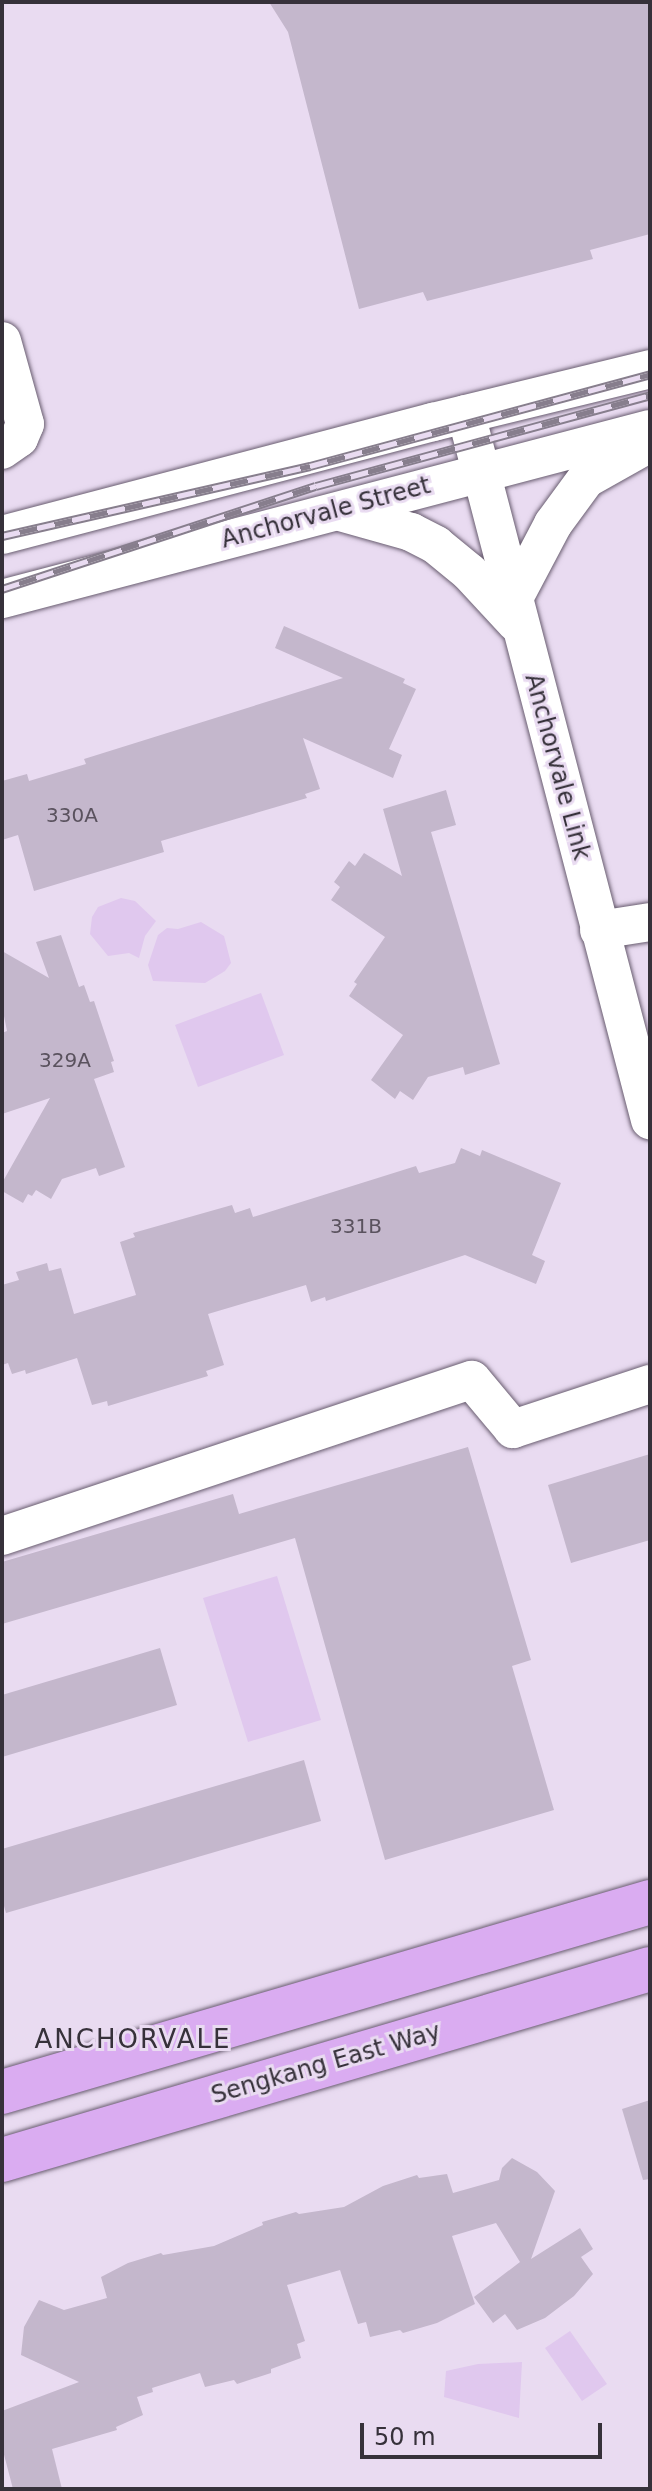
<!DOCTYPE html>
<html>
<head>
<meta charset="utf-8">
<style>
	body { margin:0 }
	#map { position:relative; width:652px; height:2491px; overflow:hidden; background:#e9dbf1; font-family:"DejaVu Sans",sans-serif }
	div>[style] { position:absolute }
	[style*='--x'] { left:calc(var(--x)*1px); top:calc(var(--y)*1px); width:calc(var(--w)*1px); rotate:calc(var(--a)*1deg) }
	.green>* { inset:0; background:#e0c8ee }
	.building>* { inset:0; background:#c4b7cc }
	.roads { filter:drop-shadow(0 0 2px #695d70) drop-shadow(0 0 2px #695d70) }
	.minor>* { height:38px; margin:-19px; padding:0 19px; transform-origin:19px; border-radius:19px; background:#fff }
	.major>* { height:44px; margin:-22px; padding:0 22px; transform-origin:22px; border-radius:22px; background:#daacf1 }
	.rail>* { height:9px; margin-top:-4.5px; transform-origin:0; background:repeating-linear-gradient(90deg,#e9dbf1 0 18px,#877e8d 0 36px); box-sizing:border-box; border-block:2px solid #877e8d }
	span { translate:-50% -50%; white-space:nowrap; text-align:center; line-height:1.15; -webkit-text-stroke:6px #e9dbf1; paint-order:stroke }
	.number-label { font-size:20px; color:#5a525e }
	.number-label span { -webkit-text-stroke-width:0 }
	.street-label { font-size:24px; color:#36313a }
	.neighbourhood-label { font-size:26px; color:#36313a; letter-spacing:2px }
	.frame { position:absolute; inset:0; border:4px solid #36313a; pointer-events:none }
	.scale { position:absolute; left:360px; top:2423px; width:242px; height:36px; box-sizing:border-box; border:4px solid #36313a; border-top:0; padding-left:10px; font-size:24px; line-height:28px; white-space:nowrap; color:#36313a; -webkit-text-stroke:6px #e9dbf1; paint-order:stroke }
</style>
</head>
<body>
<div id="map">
	<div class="green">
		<div style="clip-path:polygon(121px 898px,135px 901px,156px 921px,145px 936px,139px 958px,129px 953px,108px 956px,90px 934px,92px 917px,98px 907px)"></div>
		<div style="clip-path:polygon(201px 922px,224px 936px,231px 963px,225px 971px,205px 983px,153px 981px,148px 965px,158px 935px,167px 928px,178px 929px)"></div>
		<div style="clip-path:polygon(261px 993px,284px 1055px,198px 1087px,175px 1025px)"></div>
		<div style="clip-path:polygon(277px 1576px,321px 1720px,248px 1742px,203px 1598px)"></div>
		<div style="clip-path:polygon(570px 2331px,607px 2384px,582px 2401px,545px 2348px)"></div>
		<div style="clip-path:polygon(522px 2362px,519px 2418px,444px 2397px,446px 2371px,478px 2364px)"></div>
	</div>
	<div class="building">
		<div style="clip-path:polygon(269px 2px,650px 2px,650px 234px,590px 250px,593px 259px,427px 301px,423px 292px,359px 309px,288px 32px)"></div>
		<div style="clip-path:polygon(284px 626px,405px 679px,403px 683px,416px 689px,389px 749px,402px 755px,393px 778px,303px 738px,320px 789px,305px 794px,307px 798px,161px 841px,164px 852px,34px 891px,18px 835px,2px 840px,2px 781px,27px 774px,29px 781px,86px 764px,84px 759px,343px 678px,275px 648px)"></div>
		<div style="clip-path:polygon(446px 790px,456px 825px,431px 832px,500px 1064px,465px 1075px,463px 1067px,428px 1077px,413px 1100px,400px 1091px,395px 1099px,371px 1080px,403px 1035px,349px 996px,357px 984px,354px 982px,385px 937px,331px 900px,340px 887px,334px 882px,349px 861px,355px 866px,364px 853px,402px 876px,383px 809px)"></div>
		<div style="clip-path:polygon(61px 935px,79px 987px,84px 985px,90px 1002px,94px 1001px,114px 1061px,111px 1062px,114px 1072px,94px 1079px,125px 1167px,99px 1176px,96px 1168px,62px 1179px,51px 1199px,36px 1190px,32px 1196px,28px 1194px,23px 1203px,2px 1191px,2px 1183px,50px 1098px,2px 1114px,2px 1033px,7px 1031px,2px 1006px,2px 951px,49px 978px,36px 942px)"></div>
		<div style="clip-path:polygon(461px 1148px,480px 1156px,482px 1150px,561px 1183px,532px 1255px,545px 1261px,536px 1284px,465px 1255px,326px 1301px,325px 1297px,311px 1302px,306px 1285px,208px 1314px,224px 1365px,206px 1371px,208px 1376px,108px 1406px,107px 1401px,92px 1405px,77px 1358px,26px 1374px,25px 1370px,12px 1374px,8px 1363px,2px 1365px,2px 1285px,19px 1280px,16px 1272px,47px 1263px,49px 1271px,61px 1268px,74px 1314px,136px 1295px,120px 1242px,135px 1237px,133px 1233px,232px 1205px,235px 1213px,250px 1208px,253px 1217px,416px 1166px,419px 1173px,455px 1163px)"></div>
		<div style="clip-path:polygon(468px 1447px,531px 1660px,512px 1666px,554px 1810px,385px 1860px,295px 1538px,2px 1624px,2px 1562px,233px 1494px,239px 1514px)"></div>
		<div style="clip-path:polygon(650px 1454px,650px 1540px,571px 1563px,548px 1485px)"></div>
		<div style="clip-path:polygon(160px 1648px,177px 1705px,2px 1757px,2px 1695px)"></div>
		<div style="clip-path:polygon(304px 1760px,321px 1821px,6px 1913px,2px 1899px,2px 1849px)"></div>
		<div style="clip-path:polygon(650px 2100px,650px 2179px,643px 2180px,622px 2109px)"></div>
		<div style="clip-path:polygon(512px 2158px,537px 2172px,555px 2191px,531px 2259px,580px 2228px,593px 2249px,581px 2257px,593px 2274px,574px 2296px,545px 2318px,517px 2330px,505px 2314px,493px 2323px,474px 2297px,520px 2262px,496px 2223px,452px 2236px,475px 2304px,437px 2323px,403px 2333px,400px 2330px,370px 2337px,366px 2322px,358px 2324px,340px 2270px,287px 2285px,305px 2341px,297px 2344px,301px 2358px,271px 2369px,271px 2373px,237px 2384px,234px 2380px,205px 2387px,200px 2373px,152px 2388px,153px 2392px,137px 2397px,143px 2415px,116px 2427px,117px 2430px,52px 2449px,62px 2489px,13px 2489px,2px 2447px,2px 2411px,79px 2382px,21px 2355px,24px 2327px,39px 2300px,64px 2310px,107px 2298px,101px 2277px,128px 2263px,161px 2253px,163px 2255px,214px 2246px,263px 2225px,262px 2222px,296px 2212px,299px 2214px,344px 2207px,383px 2186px,417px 2175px,419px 2178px,447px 2174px,453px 2193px,499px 2180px,502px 2168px)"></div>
	</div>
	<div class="roads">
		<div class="minor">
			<div style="--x:2;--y:341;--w:86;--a:74.5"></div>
			<div style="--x:25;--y:424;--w:15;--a:113"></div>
			<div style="--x:19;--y:438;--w:21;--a:145"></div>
			<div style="--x:466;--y:414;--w:730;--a:75.39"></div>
			<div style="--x:340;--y:512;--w:74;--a:15.7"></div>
			<div style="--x:411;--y:532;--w:28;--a:27"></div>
			<div style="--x:436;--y:545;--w:43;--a:39.3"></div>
			<div style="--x:469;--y:572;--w:69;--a:47.3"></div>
			<div style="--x:2;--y:535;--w:446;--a:-14.7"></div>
			<div style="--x:433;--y:422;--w:223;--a:-13.7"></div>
			<div style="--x:2;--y:599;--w:670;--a:-14.7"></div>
			<div style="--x:513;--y:600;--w:86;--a:-62.2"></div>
			<div style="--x:553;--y:524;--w:56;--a:-53.7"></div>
			<div style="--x:586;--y:479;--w:73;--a:-29.4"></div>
			<div style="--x:599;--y:930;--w:52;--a:-8.9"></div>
			<div style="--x:2;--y:1536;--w:495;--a:-18.4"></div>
			<div style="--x:472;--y:1380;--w:64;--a:50.1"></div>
			<div style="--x:513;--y:1429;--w:144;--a:-18.2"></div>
		</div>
		<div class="major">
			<div style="--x:2;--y:2092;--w:675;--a:-16.34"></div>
			<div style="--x:2;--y:2160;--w:676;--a:-16.42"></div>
		</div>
	</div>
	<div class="rail">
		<div style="--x:2;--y:536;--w:316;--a:-12.8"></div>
		<div style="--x:310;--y:466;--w:352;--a:-15.1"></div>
		<div style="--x:2;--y:589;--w:330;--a:-18.2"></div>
		<div style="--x:316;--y:486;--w:346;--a:-15.2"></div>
	</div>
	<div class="number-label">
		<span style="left:72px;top:815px">330A</span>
		<span style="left:65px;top:1060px">329A</span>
		<span style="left:356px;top:1226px">331B</span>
	</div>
	<div class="street-label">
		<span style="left:326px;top:513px;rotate:-15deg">Anchorvale Street</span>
		<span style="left:557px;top:767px;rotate:75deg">Anchorvale Link</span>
		<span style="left:326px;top:2064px;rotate:-16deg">Sengkang East Way</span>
	</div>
	<div class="neighbourhood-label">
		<span style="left:133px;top:2040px">ANCHORVALE</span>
	</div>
	<div class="frame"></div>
	<div class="scale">50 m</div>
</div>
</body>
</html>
